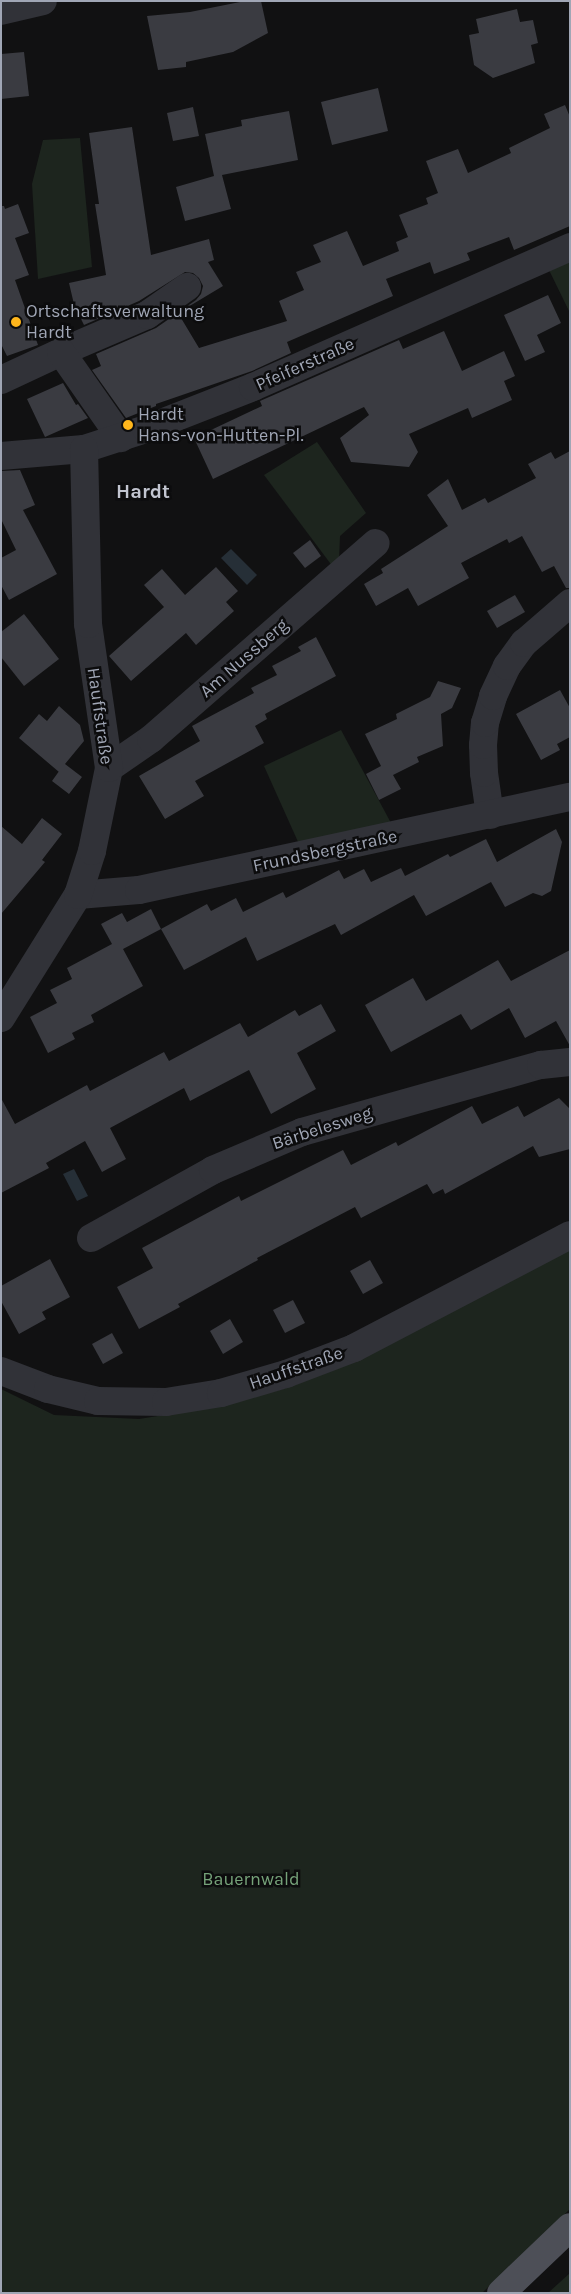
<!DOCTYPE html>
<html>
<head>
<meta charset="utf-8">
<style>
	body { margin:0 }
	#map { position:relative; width:571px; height:2294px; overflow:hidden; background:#111112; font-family:Karla,sans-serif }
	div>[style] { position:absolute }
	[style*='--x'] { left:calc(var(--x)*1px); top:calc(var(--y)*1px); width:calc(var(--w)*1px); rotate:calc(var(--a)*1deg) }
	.green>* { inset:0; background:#1d251e }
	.water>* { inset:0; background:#262f37 }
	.building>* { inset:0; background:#3a3b41 }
	.minor>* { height:28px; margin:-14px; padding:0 14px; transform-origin:14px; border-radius:14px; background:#313238 }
	.major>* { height:28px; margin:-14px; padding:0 14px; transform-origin:14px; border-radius:14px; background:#4d4f57 }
	.dots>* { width:14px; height:14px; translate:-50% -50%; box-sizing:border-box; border:2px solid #0c0c0d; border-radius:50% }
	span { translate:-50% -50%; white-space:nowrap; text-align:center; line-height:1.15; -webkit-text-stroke:5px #0c0c0d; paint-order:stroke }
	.poi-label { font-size:18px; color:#a0a6b5 }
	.left { translate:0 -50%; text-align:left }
	.street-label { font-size:18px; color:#a0a6b5 }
	.park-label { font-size:18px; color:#75a279 }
	.quarter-label { font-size:20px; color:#c2c5d0; font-weight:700 }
	.frame { position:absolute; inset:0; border:2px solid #a0a6b5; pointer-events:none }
</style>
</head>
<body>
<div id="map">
	<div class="green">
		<div style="clip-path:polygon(80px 138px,92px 267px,38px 279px,32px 184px,43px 140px)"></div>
		<div style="clip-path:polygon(570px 260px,570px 313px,549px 270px)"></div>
		<div style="clip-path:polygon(317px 442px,366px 513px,340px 536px,339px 562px,333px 567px,264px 475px)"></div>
		<div style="clip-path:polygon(341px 730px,391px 823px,299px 844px,264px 766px)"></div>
		<div style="clip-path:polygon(570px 1248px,570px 2209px,482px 2293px,1px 2293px,1px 1389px,54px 1415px,139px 1419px,221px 1406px,290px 1387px,367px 1355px)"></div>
		<div style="clip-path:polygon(570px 2273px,570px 2293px,548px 2293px)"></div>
	</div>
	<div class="water">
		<div style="clip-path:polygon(231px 549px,257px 575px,247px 585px,221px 558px)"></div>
		<div style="clip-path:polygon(74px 1169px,88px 1196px,77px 1201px,63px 1174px)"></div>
	</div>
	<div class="building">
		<div style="clip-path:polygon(245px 1px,261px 1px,268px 33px,233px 52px,186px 62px,186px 67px,158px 70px,147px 16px,190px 12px)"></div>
		<div style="clip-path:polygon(517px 9px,520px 22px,533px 20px,538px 43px,531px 45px,535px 63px,493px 78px,474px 65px,469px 35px,479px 33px,476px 19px)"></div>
		<div style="clip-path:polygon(24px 52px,29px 96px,1px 99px,1px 54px)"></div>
		<div style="clip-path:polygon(378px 88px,388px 131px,332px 145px,321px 102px)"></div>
		<div style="clip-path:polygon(565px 105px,570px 117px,570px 226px,514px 250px,509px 237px,467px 253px,470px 260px,434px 274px,430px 262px,386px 279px,393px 296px,287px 342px,291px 353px,252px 371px,156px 404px,156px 406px,126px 418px,92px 370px,101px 366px,96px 354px,156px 328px,196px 300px,201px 294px,203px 286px,199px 278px,193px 273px,185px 272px,139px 301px,84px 325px,80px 317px,77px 317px,69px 283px,106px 275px,95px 204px,99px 204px,89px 133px,132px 127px,151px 255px,209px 239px,214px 260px,208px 262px,223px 286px,178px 313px,199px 348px,287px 321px,279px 301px,304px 290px,296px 272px,321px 262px,313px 245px,347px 231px,363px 266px,399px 251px,396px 242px,408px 237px,399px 215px,428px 204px,426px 198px,438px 193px,426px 161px,458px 149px,468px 173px,511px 153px,509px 148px,550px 128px,544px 114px)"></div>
		<div style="clip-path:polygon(193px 107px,199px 136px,173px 141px,167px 113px)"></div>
		<div style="clip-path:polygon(289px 111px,298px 160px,222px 175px,231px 209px,185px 221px,176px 187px,214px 176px,205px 134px,242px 126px,241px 120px)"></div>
		<div style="clip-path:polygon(18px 204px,29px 233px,15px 238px,29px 275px,15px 280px,38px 345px,7px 356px,1px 344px,1px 206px,4px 206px,5px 209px)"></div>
		<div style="clip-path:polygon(548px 295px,561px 323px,537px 335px,545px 352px,525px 361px,504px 315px)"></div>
		<div style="clip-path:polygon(444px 331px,462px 371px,504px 351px,515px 376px,504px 381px,512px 400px,472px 418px,468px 408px,409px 434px,418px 452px,409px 467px,351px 462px,340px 438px,369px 415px,364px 407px,213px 479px,194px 438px,262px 406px,260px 401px,399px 340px,403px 349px)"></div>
		<div style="clip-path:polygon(63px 383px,76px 405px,78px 404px,88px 418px,45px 437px,27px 399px)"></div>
		<div style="clip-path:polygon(570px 451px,570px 588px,566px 588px,554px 566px,542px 572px,522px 536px,509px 543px,507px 539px,461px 563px,469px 578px,418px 606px,408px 588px,376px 606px,364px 584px,383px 573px,381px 569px,448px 526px,427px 495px,448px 479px,462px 510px,485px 498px,488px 503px,536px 478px,528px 464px,551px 452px,555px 459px)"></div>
		<div style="clip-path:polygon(20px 470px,35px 505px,23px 510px,57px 574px,9px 600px,1px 585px,1px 558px,16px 550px,1px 519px,1px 471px)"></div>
		<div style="clip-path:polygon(310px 540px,321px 556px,305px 568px,293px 553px)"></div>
		<div style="clip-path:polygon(216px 567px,238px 591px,226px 602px,234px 611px,196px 645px,186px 633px,131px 681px,109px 656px,164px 607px,144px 585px,162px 569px,185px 595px)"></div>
		<div style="clip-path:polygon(515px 595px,525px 612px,497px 628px,487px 611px)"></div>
		<div style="clip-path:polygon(24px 614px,59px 659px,24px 686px,1px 657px,1px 632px)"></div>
		<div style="clip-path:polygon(316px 637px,336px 676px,265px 714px,267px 719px,255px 726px,264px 743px,195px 781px,204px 796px,165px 819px,139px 776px,200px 741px,192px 726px,254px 693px,251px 688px,277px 675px,272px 666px,301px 651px,298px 647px)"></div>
		<div style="clip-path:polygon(438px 681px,461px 688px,452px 708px,441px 714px,443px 746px,417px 757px,419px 762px,393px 775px,401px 789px,379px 800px,366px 774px,381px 766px,365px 734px,397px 719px,396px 714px,430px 697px)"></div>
		<div style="clip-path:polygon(560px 690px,570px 708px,570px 737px,557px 744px,560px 750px,541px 760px,516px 714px)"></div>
		<div style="clip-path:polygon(59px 706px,80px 725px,84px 741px,65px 764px,82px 777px,69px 794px,52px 781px,62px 767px,59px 772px,19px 738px,39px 714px,47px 721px)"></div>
		<div style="clip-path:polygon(42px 818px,62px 834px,42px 860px,45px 862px,1px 914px,1px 826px,22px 844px)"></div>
		<div style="clip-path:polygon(556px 829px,562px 842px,551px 891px,542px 896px,533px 893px,505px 907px,491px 882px,426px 916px,414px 895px,341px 935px,335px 924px,257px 961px,246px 937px,184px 970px,161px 929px,207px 904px,211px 911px,236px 898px,243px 912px,283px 892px,286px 898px,339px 870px,344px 879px,364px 869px,371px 882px,401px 868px,405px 876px,448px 854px,450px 857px,486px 839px,497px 862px)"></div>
		<div style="clip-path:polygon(151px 909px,161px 929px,123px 949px,143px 986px,91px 1015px,94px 1022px,72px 1033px,75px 1039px,48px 1053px,30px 1017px,57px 1003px,50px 990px,72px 979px,67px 968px,112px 944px,101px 924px,122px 913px,127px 922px)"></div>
		<div style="clip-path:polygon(570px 950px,570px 1046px,556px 1021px,525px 1038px,509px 1008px,471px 1030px,461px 1014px,391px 1052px,365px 1005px,413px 978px,426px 1001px,498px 960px,511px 981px)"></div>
		<div style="clip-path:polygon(321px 1004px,336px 1031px,297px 1053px,316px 1089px,271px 1114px,249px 1070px,190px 1101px,184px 1088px,110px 1128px,126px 1159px,102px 1172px,85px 1141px,46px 1163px,49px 1168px,1px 1193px,1px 1098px,15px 1124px,87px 1085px,90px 1091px,164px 1052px,169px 1061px,240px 1023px,248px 1037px,295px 1010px,299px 1016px)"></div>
		<div style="clip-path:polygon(559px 1098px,570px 1109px,570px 1149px,539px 1157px,533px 1146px,445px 1194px,443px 1189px,433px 1194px,427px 1184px,361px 1218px,355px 1207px,257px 1258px,258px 1260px,178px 1304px,180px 1307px,139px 1329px,117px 1287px,153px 1268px,142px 1248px,239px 1196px,241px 1201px,343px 1150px,351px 1165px,396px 1142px,398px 1146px,472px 1106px,482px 1124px,518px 1106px,524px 1117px)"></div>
		<div style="clip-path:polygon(50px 1259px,70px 1297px,42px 1312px,46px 1319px,19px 1334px,1px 1301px,1px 1286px)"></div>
		<div style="clip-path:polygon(370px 1260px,383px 1283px,363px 1294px,350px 1271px)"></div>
		<div style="clip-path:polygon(293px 1300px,305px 1323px,285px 1333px,273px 1310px)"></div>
		<div style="clip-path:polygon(230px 1319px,243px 1342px,223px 1354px,210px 1331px)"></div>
		<div style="clip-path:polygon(112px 1333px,123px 1353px,103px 1364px,92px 1344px)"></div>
	</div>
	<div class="minor">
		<div style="--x:1;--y:11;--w:43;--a:-13.4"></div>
		<div style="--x:61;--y:352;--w:94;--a:-23.3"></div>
		<div style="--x:147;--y:315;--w:49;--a:-35"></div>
		<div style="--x:1;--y:380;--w:66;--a:-25"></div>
		<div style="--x:61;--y:352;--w:105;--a:55.1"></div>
		<div style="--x:1;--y:456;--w:83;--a:-4.8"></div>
		<div style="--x:84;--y:449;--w:65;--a:-17.9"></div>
		<div style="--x:146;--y:429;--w:115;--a:-21.4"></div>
		<div style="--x:253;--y:387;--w:347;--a:-23.8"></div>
		<div style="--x:109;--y:768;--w:51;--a:-34.6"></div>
		<div style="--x:151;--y:739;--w:298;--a:-41.1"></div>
		<div style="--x:490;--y:815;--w:42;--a:-98.1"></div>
		<div style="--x:484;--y:773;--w:28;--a:-92"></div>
		<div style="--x:483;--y:745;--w:22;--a:-85"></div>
		<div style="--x:485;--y:723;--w:28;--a:-73"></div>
		<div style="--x:493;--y:696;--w:33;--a:-65"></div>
		<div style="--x:507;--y:666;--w:29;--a:-54"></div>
		<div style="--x:524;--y:643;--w:61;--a:-41"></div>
		<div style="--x:78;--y:895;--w:61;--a:-4.7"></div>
		<div style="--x:139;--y:890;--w:441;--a:-12.2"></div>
		<div style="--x:1;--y:1018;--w:145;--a:-58"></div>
		<div style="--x:78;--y:895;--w:46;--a:-72.3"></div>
		<div style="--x:92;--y:851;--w:85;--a:-78.4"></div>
		<div style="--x:109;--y:768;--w:146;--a:-98.3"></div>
		<div style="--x:88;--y:624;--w:175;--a:-91.3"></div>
		<div style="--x:91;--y:1238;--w:140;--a:-29.1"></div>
		<div style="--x:213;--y:1170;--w:97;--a:-23.1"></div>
		<div style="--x:302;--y:1132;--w:248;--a:-15.7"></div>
		<div style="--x:541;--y:1065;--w:29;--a:-6"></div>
		<div style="--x:1;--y:1371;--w:50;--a:21"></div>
		<div style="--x:48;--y:1389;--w:51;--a:13.5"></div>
		<div style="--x:98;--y:1401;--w:68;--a:0.8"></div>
		<div style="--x:166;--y:1402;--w:56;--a:-9.3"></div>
		<div style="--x:221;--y:1393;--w:68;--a:-16.3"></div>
		<div style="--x:286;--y:1374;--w:73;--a:-20.9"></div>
		<div style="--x:354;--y:1348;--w:244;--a:-27.6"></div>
	</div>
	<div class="major">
		<div style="--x:501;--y:2293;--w:95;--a:-43.7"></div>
	</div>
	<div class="dots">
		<div style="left:16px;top:322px;background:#ffb61c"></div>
		<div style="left:128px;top:425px;background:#ffb61c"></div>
	</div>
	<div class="poi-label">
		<span class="left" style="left:26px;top:322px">Ortschaftsverwaltung<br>Hardt</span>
		<span class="left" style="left:138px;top:425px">Hardt<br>Hans-von-Hutten-Pl.</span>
	</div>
	<div class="street-label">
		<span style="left:305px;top:364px;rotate:-24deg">Pfeiferstraße</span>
		<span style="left:244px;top:658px;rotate:-41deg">Am Nussberg</span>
		<span style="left:100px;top:716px;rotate:82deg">Hauffstraße</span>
		<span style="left:325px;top:851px;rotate:-12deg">Frundsbergstraße</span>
		<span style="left:322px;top:1128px;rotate:-18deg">Bärbelesweg</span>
		<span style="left:296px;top:1368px;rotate:-19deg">Hauffstraße</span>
	</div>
	<div class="park-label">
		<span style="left:251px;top:1879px">Bauernwald</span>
	</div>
	<div class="quarter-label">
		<span style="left:143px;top:491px">Hardt</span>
	</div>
	<div class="frame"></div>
</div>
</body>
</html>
